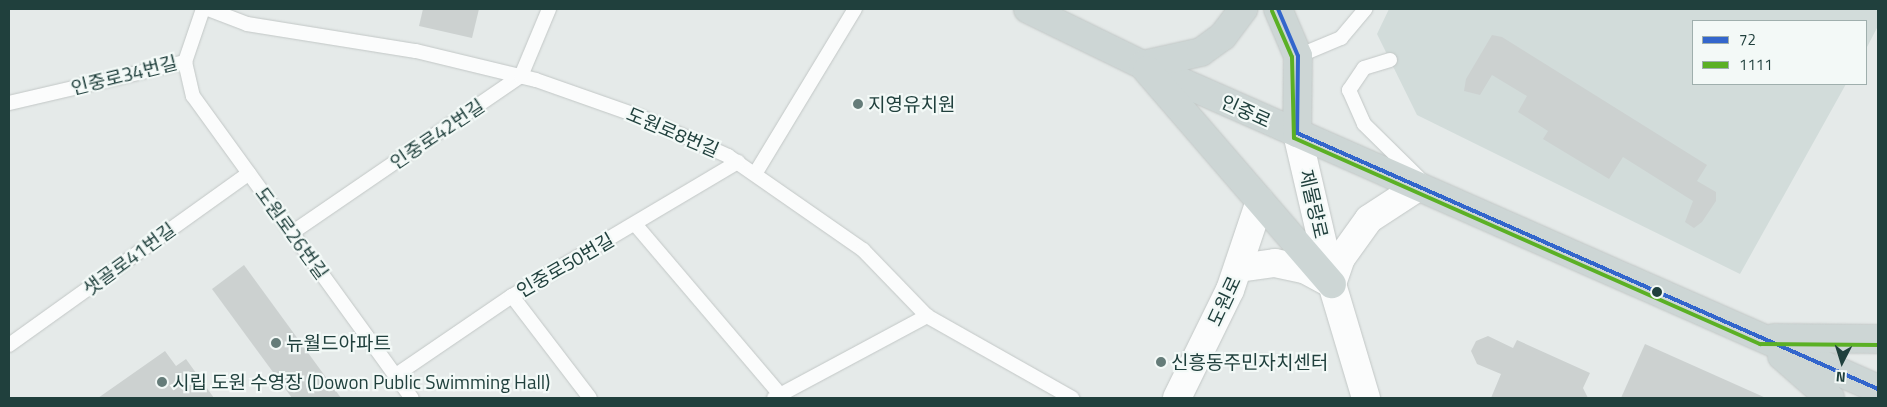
<!DOCTYPE html>
<html>
<head>
<meta charset="utf-8">
<style>
	body { margin:0 }
	#map { position:relative; width:1887px; height:407px; overflow:hidden; background:#e5eae9; font-family:"Titillium Web","Noto Sans KR",sans-serif }
	div>[style] { position:absolute }
	[style*='--x'] { left:calc(var(--x)*1px); top:calc(var(--y)*1px); width:calc(var(--w)*1px); rotate:calc(var(--a)*1deg) }
	.built>* { inset:0; background:#d2dcda }
	.building>* { inset:0; background:#ccd1d0 }
	.roads { filter:drop-shadow(0 0 1px #c2c7c6) drop-shadow(0 0 1px #c2c7c6) }
	.service>* { height:14px; margin:-7px; padding:0 7px; transform-origin:7px; border-radius:7px; background:#fbfcfc }
	.tertiary>* { height:28px; margin:-14px; padding:0 14px; transform-origin:14px; border-radius:14px; background:#fbfcfc }
	.secondary>* { height:28px; margin:-14px; padding:0 14px; transform-origin:14px; border-radius:14px; background:#fbfcfc }
	.primary>* { height:28px; margin:-14px; padding:0 14px; transform-origin:14px; border-radius:14px; background:#cdd6d5 }
	.bus-1>* { height:4px; margin:-2px; padding:0 2px; transform-origin:2px; border-radius:2px; background:#36c }
	.bus-2>* { height:4px; margin:-2px; padding:0 2px; transform-origin:2px; border-radius:2px; background:#5bb025 }
	.dots>* { width:14px; height:14px; translate:-50% -50%; box-sizing:border-box; border:2px solid #f3f9f7; border-radius:50% }
	span { translate:-50% -50%; white-space:nowrap; text-align:center; line-height:1.15; -webkit-text-stroke:4.5px #f3f9f7; paint-order:stroke }
	.street-label { font-size:19px; color:#20403d }
	.poi-label { font-size:19px; color:#20403d }
	.left { translate:0 -50%; text-align:left }
	.frame { position:absolute; inset:0; border:10px solid #20403d; pointer-events:none }
	.legend { position:absolute; left:1692px; top:20px; width:175px; height:65px; box-sizing:border-box; background:#f3f9f7; border:1px solid #9fafad; margin:0; padding:6px 9px; list-style:none; font-size:15px; color:#20403d }
	.legend li { display:flex; align-items:center; gap:10px; height:25px }
	.legend b { width:25px; border:1px solid #9fafad }
	.north { position:absolute; left:1817px; top:337px; width:50px; height:50px; -webkit-text-stroke:4px #f3f9f7; paint-order:stroke; rotate:185deg; font-size:14px; font-weight:700; line-height:20px; text-align:center; color:#20403d }
	.north::after { content:''; display:block; margin:auto; width:18px; height:22px; background:#20403d; clip-path:polygon(50% 0,100% 100%,50% 72%,0 100%) }
</style>
</head>
<body>
<div id="map">
	<div class="built">
		<div style="clip-path:polygon(1389px 9px,1878px 9px,1878px 26px,1866px 49px,1866px 21px,1693px 21px,1693px 84px,1846px 84px,1740px 274px,1417px 115px,1377px 34px)"></div>
	</div>
	<div class="building">
		<div style="clip-path:polygon(423px 9px,479px 9px,472px 38px,419px 26px)"></div>
		<div style="clip-path:polygon(1492px 35px,1502px 37px,1707px 165px,1697px 181px,1716px 192px,1716px 201px,1702px 222px,1694px 228px,1685px 222px,1693px 201px,1623px 157px,1609px 179px,1543px 139px,1548px 131px,1518px 112px,1527px 96px,1492px 75px,1480px 95px,1464px 91px,1466px 79px)"></div>
		<div style="clip-path:polygon(244px 265px,341px 398px,292px 398px,212px 289px)"></div>
		<div style="clip-path:polygon(1488px 336px,1513px 348px,1517px 340px,1590px 373px,1583px 388px,1588px 398px,1491px 398px,1501px 374px,1477px 364px,1471px 351px,1476px 341px)"></div>
		<div style="clip-path:polygon(1645px 344px,1766px 398px,1621px 398px)"></div>
		<div style="clip-path:polygon(165px 351px,176px 366px,186px 359px,214px 398px,98px 398px)"></div>
	</div>
	<div class="roads">
		<div class="service">
			<div style="--x:203;--y:9;--w:56;--a:108.8"></div>
			<div style="--x:185;--y:62;--w:35;--a:77"></div>
			<div style="--x:193;--y:96;--w:373;--a:54.1"></div>
			<div style="--x:208;--y:9;--w:42;--a:21"></div>
			<div style="--x:247;--y:24;--w:171;--a:9.1"></div>
			<div style="--x:416;--y:51;--w:123;--a:13.6"></div>
			<div style="--x:536;--y:80;--w:111;--a:19.4"></div>
			<div style="--x:641;--y:117;--w:95;--a:24.1"></div>
			<div style="--x:728;--y:156;--w:165;--a:34.8"></div>
			<div style="--x:863;--y:250;--w:92;--a:45.9"></div>
			<div style="--x:927;--y:316;--w:167;--a:29.5"></div>
			<div style="--x:1298;--y:56;--w:47;--a:-22.7"></div>
			<div style="--x:1341;--y:38;--w:38;--a:-50"></div>
			<div style="--x:1390;--y:60;--w:27;--a:163"></div>
			<div style="--x:1364;--y:68;--w:27;--a:124"></div>
			<div style="--x:1349;--y:90;--w:37;--a:66"></div>
			<div style="--x:1364;--y:124;--w:77;--a:44.5"></div>
			<div style="--x:9;--y:103;--w:181;--a:-13.1"></div>
			<div style="--x:755;--y:174;--w:193;--a:-58.8"></div>
			<div style="--x:635;--y:224;--w:228;--a:49.6"></div>
			<div style="--x:293;--y:232;--w:276;--a:-34.4"></div>
			<div style="--x:521;--y:76;--w:73;--a:-67.3"></div>
			<div style="--x:512;--y:296;--w:128;--a:52.6"></div>
			<div style="--x:9;--y:345;--w:295;--a:-35.6"></div>
			<div style="--x:396;--y:375;--w:140;--a:-34.3"></div>
			<div style="--x:512;--y:296;--w:263;--a:-30.7"></div>
			<div style="--x:774;--y:398;--w:174;--a:-28.2"></div>
		</div>
		<div class="tertiary">
			<div style="--x:1239;--y:268;--w:36;--a:-8"></div>
			<div style="--x:1275;--y:263;--w:30;--a:12"></div>
			<div style="--x:1304;--y:269;--w:32;--a:28"></div>
			<div style="--x:1177;--y:398;--w:120;--a:-63.9"></div>
			<div style="--x:1230;--y:290;--w:94;--a:-71.4"></div>
		</div>
		<div class="secondary">
			<div style="--x:1297;--y:133;--w:155;--a:76.9"></div>
			<div style="--x:1332;--y:284;--w:119;--a:73.4"></div>
			<div style="--x:1332;--y:284;--w:28;--a:-71"></div>
			<div style="--x:1341;--y:258;--w:48;--a:-54.3"></div>
			<div style="--x:1369;--y:219;--w:59;--a:-33.1"></div>
		</div>
		<div class="primary">
			<div style="--x:1028;--y:9;--w:128;--a:26"></div>
			<div style="--x:1143;--y:65;--w:803;--a:23.79"></div>
			<div style="--x:1278;--y:9;--w:51;--a:66.9"></div>
			<div style="--x:1298;--y:56;--w:77;--a:90.7"></div>
			<div style="--x:1143;--y:65;--w:59;--a:-12.6"></div>
			<div style="--x:1201;--y:52;--w:27;--a:-36"></div>
			<div style="--x:1223;--y:36;--w:34;--a:-53"></div>
			<div style="--x:1147;--y:70;--w:283;--a:49.2"></div>
			<div style="--x:1774;--y:338;--w:104;--a:0.6"></div>
			<div style="--x:1782;--y:356;--w:64;--a:41.2"></div>
		</div>
	</div>
	<div class="bus-1">
		<div style="--x:1278;--y:9;--w:51;--a:66.9"></div>
		<div style="--x:1298;--y:56;--w:77;--a:90.7"></div>
		<div style="--x:1297;--y:133;--w:635;--a:23.78"></div>
	</div>
	<div class="bus-2">
		<div style="--x:1272;--y:11;--w:50;--a:66.5"></div>
		<div style="--x:1292;--y:57;--w:81;--a:88.6"></div>
		<div style="--x:1294;--y:138;--w:510;--a:23.85"></div>
		<div style="--x:1760;--y:344;--w:118;--a:0.5"></div>
	</div>
	<div class="dots">
		<div style="left:858px;top:104px;background:#657c79"></div>
		<div style="left:1657px;top:292px;background:#20403d"></div>
		<div style="left:276px;top:343px;background:#657c79"></div>
		<div style="left:1161px;top:362px;background:#657c79"></div>
		<div style="left:162px;top:382px;background:#657c79"></div>
	</div>
	<div class="street-label">
		<span style="left:124px;top:75px;rotate:-14deg">인중로34번길</span>
		<span style="left:1246px;top:111px;rotate:24deg">인중로</span>
		<span style="left:673px;top:132px;rotate:23deg">도원로8번길</span>
		<span style="left:437px;top:134px;rotate:-34deg">인중로42번길</span>
		<span style="left:1314px;top:204px;rotate:77deg">제물량로</span>
		<span style="left:292px;top:233px;rotate:54deg">도원로26번길</span>
		<span style="left:129px;top:259px;rotate:-36deg">샛골로41번길</span>
		<span style="left:565px;top:265px;rotate:-30deg">인중로50번길</span>
		<span style="left:1224px;top:301px;rotate:-65deg">도원로</span>
	</div>
	<div class="poi-label">
		<span class="left" style="left:868px;top:104px">지영유치원</span>
		<span class="left" style="left:286px;top:343px">뉴월드아파트</span>
		<span class="left" style="left:1171px;top:362px">신흥동주민자치센터</span>
		<span class="left" style="left:172px;top:382px">시립 도원 수영장 (Dowon Public Swimming Hall)</span>
	</div>
	<div class="frame"></div>
	<ul class="legend">
	<li><b style="height:6px;background:#36c"></b>72</li>
	<li><b style="height:6px;background:#5bb025"></b>1111</li>
	</ul>
	<div class="north">N</div>
</div>
</body>
</html>
